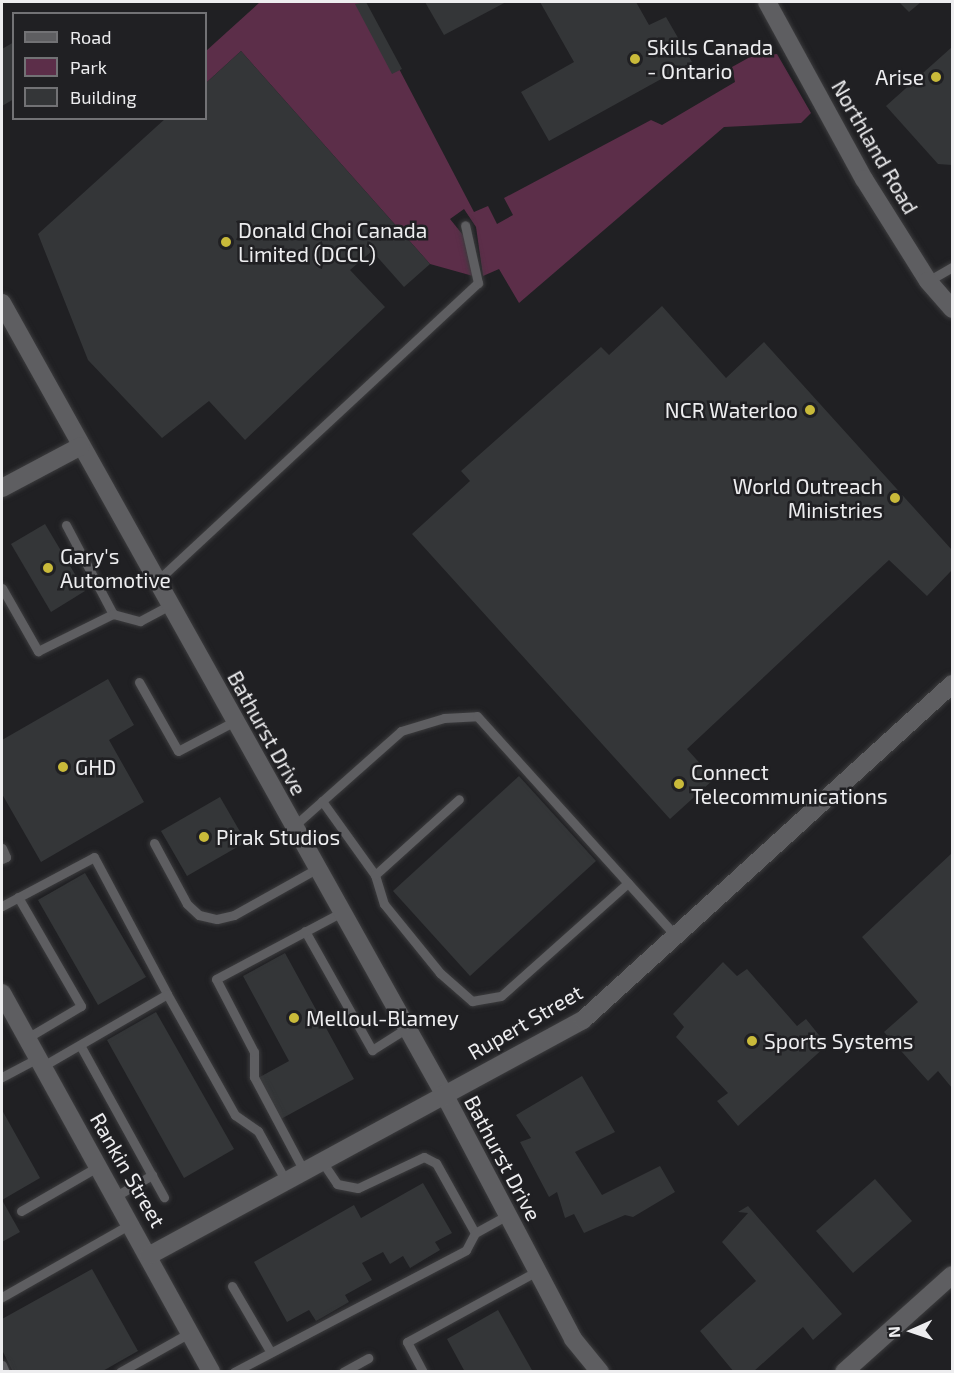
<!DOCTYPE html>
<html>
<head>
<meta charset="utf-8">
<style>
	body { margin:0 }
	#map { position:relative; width:954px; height:1373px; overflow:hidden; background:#202023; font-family:"Exo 2",sans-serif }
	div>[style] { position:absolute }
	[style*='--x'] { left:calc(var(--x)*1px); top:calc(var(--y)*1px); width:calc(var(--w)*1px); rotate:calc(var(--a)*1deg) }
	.green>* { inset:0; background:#5c2e49 }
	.building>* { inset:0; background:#343638 }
	.roads { filter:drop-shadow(0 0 2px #3c3c3e) drop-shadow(0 0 2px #3c3c3e) }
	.service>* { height:9px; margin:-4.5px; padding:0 4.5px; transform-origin:4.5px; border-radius:4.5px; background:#5e5e61 }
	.minor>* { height:18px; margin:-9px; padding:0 9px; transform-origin:9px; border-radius:9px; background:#5e5e61 }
	.dots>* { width:16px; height:16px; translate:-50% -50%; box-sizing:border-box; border:3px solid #202023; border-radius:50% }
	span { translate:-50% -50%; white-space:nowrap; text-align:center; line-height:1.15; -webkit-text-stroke:5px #202023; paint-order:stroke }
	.poi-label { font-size:21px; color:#ededef }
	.left { translate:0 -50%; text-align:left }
	.right { translate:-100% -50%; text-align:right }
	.street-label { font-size:21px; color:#ededef }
	.frame { position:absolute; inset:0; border:3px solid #ededef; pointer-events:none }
	.legend { position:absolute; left:12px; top:12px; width:195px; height:108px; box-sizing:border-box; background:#202023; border:2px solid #727275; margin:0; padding:8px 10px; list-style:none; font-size:18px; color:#ededef }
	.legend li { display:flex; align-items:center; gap:12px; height:30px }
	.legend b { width:30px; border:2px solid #727275 }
	.north { position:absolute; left:882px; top:1301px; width:60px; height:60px; -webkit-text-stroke:4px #202023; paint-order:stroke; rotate:267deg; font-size:16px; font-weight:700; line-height:24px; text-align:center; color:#ededef }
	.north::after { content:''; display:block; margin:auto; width:21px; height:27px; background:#ededef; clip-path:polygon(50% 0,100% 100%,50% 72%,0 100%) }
</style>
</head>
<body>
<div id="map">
	<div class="green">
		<div style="clip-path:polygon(260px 2px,364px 2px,474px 212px,488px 206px,497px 224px,513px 215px,504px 198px,651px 120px,662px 125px,735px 82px,732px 67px,750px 57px,777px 54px,811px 113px,801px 123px,724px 127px,519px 303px,499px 269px,483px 276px,476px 227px,464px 209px,450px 219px,467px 240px,473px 276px,430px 264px,241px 51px,206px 83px,206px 51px)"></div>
	</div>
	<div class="building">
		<div style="clip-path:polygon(366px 2px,402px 69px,392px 74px,355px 4px)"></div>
		<div style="clip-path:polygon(425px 2px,506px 2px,444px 35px)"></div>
		<div style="clip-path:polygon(540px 2px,636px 2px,649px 25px,666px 17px,692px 62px,549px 141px,521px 92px,574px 62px)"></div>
		<div style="clip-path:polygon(899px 2px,921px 2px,909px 12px)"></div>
		<div style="clip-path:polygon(14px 42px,14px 99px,2px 106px,2px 49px)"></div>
		<div style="clip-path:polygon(952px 47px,952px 165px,938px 164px,886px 106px)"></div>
		<div style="clip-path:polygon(241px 51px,430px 264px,404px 287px,372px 251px,350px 270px,385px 307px,245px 440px,209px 401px,162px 438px,88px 360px,38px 234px,166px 118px,206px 118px,206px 83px)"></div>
		<div style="clip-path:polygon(662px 306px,726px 378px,764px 342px,952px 550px,952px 570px,927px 596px,889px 560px,687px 749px,714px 779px,670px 819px,412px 534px,470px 481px,461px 471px,601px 347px,609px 355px)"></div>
		<div style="clip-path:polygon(45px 524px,85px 591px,51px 612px,11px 544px)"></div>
		<div style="clip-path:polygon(108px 679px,134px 725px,109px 740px,144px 802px,41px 862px,2px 794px,2px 740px)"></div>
		<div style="clip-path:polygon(519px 776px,596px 861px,470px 976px,393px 891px)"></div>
		<div style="clip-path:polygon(220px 797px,246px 842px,187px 876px,161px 831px)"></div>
		<div style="clip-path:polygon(952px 853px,952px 1088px,938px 1071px,928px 1081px,884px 1032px,918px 1002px,862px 937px)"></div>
		<div style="clip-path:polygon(85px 873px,146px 977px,98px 1005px,38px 900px)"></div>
		<div style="clip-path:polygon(285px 953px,354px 1079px,281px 1119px,258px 1078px,289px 1061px,243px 976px)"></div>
		<div style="clip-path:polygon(723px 962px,737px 976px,747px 969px,797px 1026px,806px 1019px,827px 1045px,738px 1126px,717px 1101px,728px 1093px,676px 1037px,684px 1027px,673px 1014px)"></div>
		<div style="clip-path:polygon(156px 1012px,234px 1149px,184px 1178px,107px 1040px)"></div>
		<div style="clip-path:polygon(582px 1076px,615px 1132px,575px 1152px,602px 1195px,660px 1166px,675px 1192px,633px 1217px,625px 1215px,584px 1233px,574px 1214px,565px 1218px,557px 1192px,549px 1197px,520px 1142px,531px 1138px,516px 1115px)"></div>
		<div style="clip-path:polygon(2px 1110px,40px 1178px,2px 1200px,20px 1232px,2px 1242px)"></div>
		<div style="clip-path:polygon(875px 1179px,912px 1221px,853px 1273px,816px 1231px)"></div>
		<div style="clip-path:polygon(423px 1183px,452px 1233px,435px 1242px,440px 1250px,410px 1268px,403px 1256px,390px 1264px,383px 1252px,362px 1263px,372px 1280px,345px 1295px,349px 1302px,316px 1321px,309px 1310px,287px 1322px,254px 1262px,354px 1205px,361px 1218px)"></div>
		<div style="clip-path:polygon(748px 1206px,842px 1314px,813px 1340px,803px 1327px,753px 1372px,734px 1372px,700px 1331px,756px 1281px,722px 1242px,748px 1213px,738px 1212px)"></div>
		<div style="clip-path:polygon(92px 1269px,138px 1351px,101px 1372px,13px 1372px,2px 1350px,2px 1319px)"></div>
		<div style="clip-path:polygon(498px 1310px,533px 1372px,465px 1372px,447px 1339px)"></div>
	</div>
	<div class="roads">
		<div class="service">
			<div style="--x:928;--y:281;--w:28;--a:-30"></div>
			<div style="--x:66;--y:525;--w:101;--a:62.2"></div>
			<div style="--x:157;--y:581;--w:438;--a:-42.9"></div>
			<div style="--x:478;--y:283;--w:59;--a:-102.6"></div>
			<div style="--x:2;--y:588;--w:73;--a:60.3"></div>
			<div style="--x:38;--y:651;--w:84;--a:-26.3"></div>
			<div style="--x:113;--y:614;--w:28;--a:15"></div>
			<div style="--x:140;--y:621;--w:34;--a:-28"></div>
			<div style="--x:139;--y:682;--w:79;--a:60.5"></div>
			<div style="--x:178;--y:751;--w:64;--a:-27.8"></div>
			<div style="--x:322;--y:801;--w:91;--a:54.4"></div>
			<div style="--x:375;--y:875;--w:30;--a:73"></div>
			<div style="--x:384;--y:904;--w:89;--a:50.9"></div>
			<div style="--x:440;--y:973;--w:43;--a:41.2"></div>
			<div style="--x:472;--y:1001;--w:29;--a:-10"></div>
			<div style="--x:501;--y:996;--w:170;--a:-41.7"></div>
			<div style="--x:294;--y:826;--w:143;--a:-41.6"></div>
			<div style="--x:401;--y:731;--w:45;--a:-16.8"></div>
			<div style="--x:444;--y:718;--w:33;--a:-3"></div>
			<div style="--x:477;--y:716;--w:297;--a:47.9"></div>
			<div style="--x:154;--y:843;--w:69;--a:61.6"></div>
			<div style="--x:187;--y:904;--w:16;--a:43"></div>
			<div style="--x:199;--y:915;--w:18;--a:13"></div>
			<div style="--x:217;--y:919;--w:17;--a:-13"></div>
			<div style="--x:234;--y:915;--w:96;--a:-29.2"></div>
			<div style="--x:2;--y:848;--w:10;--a:66"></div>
			<div style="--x:6;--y:857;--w:4;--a:153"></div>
			<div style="--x:375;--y:875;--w:113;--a:-42.1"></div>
			<div style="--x:18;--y:897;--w:126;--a:60"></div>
			<div style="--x:81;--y:1006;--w:63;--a:149.3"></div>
			<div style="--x:2;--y:906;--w:104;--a:-28"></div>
			<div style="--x:94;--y:857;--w:155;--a:61.9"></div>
			<div style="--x:305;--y:931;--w:137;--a:60.6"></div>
			<div style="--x:372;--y:1050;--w:41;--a:-32.2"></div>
			<div style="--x:80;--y:1045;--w:174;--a:61.1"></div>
			<div style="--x:43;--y:1066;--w:143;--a:-30.1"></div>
			<div style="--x:167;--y:994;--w:139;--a:60.7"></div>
			<div style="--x:235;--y:1115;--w:28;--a:35"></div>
			<div style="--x:258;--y:1131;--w:60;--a:60.9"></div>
			<div style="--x:2;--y:1077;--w:41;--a:-27.8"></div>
			<div style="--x:323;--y:1163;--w:25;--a:56"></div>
			<div style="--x:337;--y:1184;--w:21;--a:11"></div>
			<div style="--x:358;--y:1188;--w:73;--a:-25.2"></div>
			<div style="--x:424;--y:1157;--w:13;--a:27"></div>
			<div style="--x:436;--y:1163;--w:80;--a:60.9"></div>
			<div style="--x:305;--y:1173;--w:109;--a:-118"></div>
			<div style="--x:254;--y:1077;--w:25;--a:-90"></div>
			<div style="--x:254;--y:1052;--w:82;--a:-117.5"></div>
			<div style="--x:216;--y:979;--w:143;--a:-28"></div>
			<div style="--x:116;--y:1196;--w:42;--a:-30.3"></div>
			<div style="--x:21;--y:1211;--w:90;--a:-30"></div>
			<div style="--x:232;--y:1286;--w:75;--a:59.7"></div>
			<div style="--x:2;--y:1297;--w:150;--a:-29.6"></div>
			<div style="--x:2;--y:1365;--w:8;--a:67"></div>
			<div style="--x:120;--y:1372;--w:81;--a:-29.4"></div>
			<div style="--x:234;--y:1372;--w:262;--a:-27.7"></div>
			<div style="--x:466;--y:1250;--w:19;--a:-62"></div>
			<div style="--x:475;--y:1233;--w:38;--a:-29"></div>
			<div style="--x:343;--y:1372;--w:29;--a:-29"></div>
			<div style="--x:423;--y:1372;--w:34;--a:-118"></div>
			<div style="--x:407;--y:1342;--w:148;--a:-28.6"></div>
		</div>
		<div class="minor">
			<div style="--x:767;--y:2;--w:202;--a:61.3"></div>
			<div style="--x:864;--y:179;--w:120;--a:57.9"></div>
			<div style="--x:928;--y:281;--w:37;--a:49"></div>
			<div style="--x:2;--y:303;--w:906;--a:60.8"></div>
			<div style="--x:444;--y:1094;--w:277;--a:62.2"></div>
			<div style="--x:573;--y:1339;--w:43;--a:50.7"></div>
			<div style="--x:2;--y:488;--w:89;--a:-28"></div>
			<div style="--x:2;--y:993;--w:433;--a:61.1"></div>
			<div style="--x:150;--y:1255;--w:493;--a:-28.5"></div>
			<div style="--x:583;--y:1020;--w:499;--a:-42.3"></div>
			<div style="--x:844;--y:1372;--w:145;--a:-41.9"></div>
		</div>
	</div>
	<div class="dots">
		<div style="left:635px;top:59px;background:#c9ba3a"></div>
		<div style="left:936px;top:77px;background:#c9ba3a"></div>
		<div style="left:226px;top:242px;background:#c9ba3a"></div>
		<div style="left:810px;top:410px;background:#c9ba3a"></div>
		<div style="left:895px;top:498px;background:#c9ba3a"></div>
		<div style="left:48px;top:568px;background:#c9ba3a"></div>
		<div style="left:63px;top:767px;background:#c9ba3a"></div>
		<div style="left:679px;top:784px;background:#c9ba3a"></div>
		<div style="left:204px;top:837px;background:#c9ba3a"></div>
		<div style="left:294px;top:1018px;background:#c9ba3a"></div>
		<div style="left:752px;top:1041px;background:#c9ba3a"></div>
	</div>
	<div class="poi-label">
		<span class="left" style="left:647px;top:59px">Skills Canada<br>- Ontario</span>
		<span class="right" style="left:924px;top:77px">Arise</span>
		<span class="left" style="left:238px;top:242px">Donald Choi Canada<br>Limited (DCCL)</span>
		<span class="right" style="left:798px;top:410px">NCR Waterloo</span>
		<span class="right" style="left:883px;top:498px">World Outreach<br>Ministries</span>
		<span class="left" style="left:60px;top:568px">Gary's<br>Automotive</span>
		<span class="left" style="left:75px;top:767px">GHD</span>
		<span class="left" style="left:691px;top:784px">Connect<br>Telecommunications</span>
		<span class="left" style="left:216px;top:837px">Pirak Studios</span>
		<span class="left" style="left:306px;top:1018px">Melloul-Blamey</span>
		<span class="left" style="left:764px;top:1041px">Sports Systems</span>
	</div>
	<div class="street-label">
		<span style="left:875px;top:147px;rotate:60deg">Northland Road</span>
		<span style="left:267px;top:733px;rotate:61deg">Bathurst Drive</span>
		<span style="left:525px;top:1022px;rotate:-30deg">Rupert Street</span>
		<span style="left:503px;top:1158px;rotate:62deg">Bathurst Drive</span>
		<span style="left:128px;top:1170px;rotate:60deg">Rankin Street</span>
	</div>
	<div class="frame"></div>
	<ul class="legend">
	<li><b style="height:8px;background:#5e5e61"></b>Road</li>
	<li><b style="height:16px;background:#5c2e49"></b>Park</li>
	<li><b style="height:16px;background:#343638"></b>Building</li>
	</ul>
	<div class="north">N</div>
</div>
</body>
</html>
